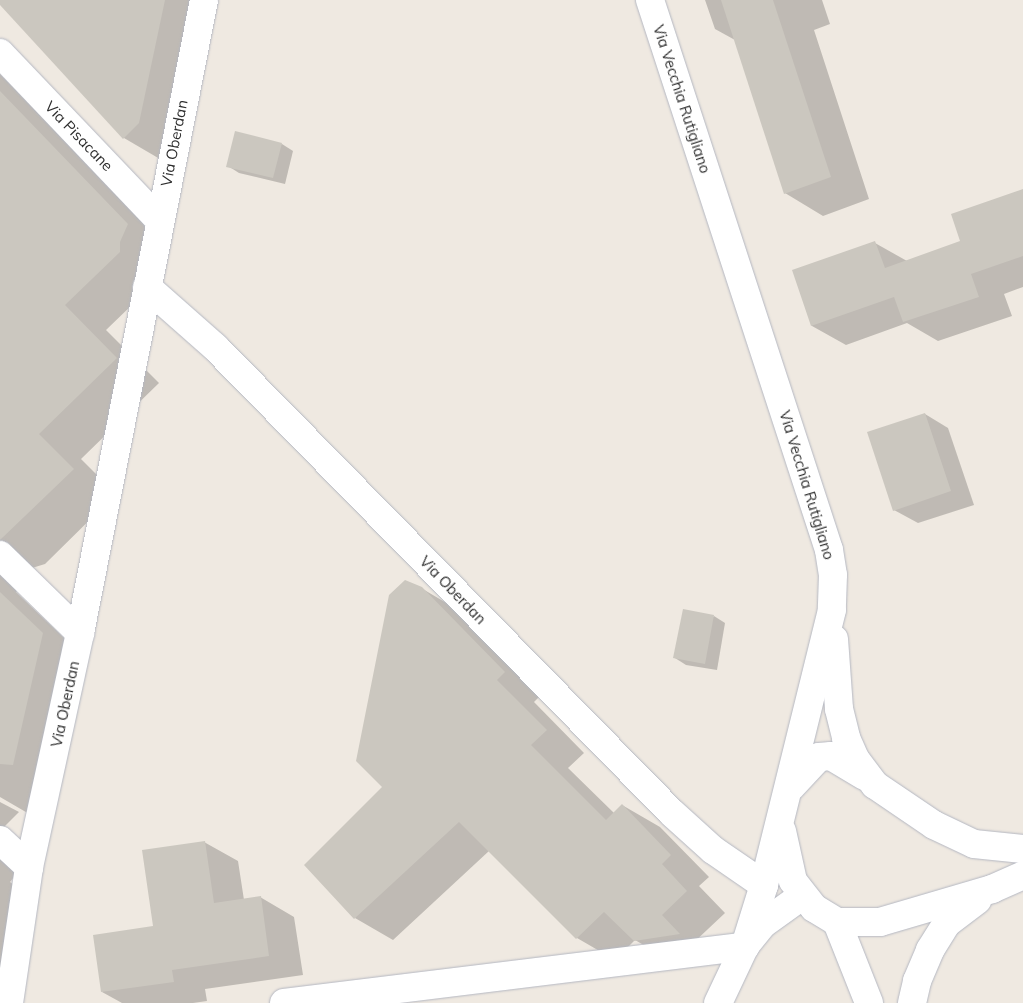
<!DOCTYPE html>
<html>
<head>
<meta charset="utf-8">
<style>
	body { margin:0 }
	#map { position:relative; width:1023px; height:1003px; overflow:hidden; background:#efe9e1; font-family:Mulish,sans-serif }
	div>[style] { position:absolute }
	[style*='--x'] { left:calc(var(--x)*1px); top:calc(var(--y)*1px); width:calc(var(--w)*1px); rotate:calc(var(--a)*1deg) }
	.shadow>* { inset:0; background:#0003 }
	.building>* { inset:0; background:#cbc7bf }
	.roads { filter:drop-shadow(0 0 1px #b4b7c1) drop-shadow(0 0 1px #b4b7c1) }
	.minor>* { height:28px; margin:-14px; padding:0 14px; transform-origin:14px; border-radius:14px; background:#fff }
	span { translate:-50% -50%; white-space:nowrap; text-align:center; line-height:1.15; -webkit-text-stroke:5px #fff; paint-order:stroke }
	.street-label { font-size:15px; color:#2e2e2e }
</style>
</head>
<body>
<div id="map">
	<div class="shadow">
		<div style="clip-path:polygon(23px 0,212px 0,165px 162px,124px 138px)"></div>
		<div style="clip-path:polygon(705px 0,822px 0,830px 24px,814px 30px,869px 199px,823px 216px,785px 193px,735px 40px,715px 29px)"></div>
		<div style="clip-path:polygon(0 74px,170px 249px,162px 266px,162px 276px,106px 330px,159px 383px,81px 459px,116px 494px,45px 564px,32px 568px,27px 581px,16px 592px,85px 658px,31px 815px,0 797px)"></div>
		<div style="clip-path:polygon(282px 144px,293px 151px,285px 184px,239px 173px,228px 166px)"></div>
		<div style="clip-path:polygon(1023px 190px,1023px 287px,1004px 294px,1012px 316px,938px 341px,907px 323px,846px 345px,812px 326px,794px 271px,875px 243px,907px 261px,962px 242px)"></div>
		<div style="clip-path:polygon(925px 414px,948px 428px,974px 505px,918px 523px,894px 510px)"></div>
		<div style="clip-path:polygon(421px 588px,460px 611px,542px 694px,534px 702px,584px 753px,568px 768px,614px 813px,622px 805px,660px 827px,709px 877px,699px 886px,725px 913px,673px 962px,635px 940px,615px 960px,577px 938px,489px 851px,393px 940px,355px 918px,384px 787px)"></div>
		<div style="clip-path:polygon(714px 616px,725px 623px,717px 670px,686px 665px,675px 658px)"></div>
		<div style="clip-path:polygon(0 802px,19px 812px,0 831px)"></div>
		<div style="clip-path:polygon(204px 842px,238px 861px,244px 900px,260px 897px,294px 917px,303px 975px,205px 989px,207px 1001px,193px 1003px,122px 1003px,102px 992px,154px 927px)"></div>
		<div style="clip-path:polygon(0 856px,18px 872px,10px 882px,22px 891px,9px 904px,15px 920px,0 1003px)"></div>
	</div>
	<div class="building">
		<div style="clip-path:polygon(0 0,165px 0,139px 123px,123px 139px,0 5px)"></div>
		<div style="clip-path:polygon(721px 0,773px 0,831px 177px,784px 194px)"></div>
		<div style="clip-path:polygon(0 91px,128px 224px,120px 242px,120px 252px,65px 305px,117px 358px,39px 434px,74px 469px,0 540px)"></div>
		<div style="clip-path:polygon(235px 131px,282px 143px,273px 178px,226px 167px)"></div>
		<div style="clip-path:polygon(1023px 189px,1023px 256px,971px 274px,979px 297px,903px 322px,894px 297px,811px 326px,792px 270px,875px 241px,885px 268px,960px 241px,951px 214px)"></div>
		<div style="clip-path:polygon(925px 413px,951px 491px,893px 511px,867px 432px)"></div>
		<div style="clip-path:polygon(405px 580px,422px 587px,505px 672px,497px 680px,547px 730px,531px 745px,606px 820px,622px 804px,671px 855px,662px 864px,687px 891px,662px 915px,680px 934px,634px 941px,604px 912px,576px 939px,459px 822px,354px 919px,304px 865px,382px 787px,356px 761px,389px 595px)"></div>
		<div style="clip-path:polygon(0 592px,43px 633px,13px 765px,0 764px)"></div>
		<div style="clip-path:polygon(683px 609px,714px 615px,705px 664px,673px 658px)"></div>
		<div style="clip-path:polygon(205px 841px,214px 903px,261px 896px,269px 956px,172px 970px,174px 982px,101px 992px,93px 935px,153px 926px,142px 850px)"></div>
	</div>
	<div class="roads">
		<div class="minor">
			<div style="--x:650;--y:0;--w:578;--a:71.97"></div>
			<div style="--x:829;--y:550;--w:25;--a:81"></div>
			<div style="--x:833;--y:575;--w:35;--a:92"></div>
			<div style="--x:832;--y:610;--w:283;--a:103.9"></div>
			<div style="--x:764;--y:885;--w:64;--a:107.3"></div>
			<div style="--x:745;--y:946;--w:63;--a:115.3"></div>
			<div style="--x:0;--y:53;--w:231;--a:46.4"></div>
			<div style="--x:147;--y:287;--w:91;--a:41.4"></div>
			<div style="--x:215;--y:347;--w:653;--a:45.56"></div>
			<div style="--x:672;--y:813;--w:55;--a:42.1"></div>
			<div style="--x:713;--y:850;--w:62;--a:34.5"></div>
			<div style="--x:0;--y:555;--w:112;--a:44.3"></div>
			<div style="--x:834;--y:639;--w:70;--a:85.9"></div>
			<div style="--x:839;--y:709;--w:30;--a:76"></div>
			<div style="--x:846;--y:738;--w:24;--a:66"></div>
			<div style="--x:856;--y:760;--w:31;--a:53"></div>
			<div style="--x:875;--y:785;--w:71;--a:34.1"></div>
			<div style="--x:934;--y:825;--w:44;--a:25.4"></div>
			<div style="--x:974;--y:844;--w:49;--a:5.8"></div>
			<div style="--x:791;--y:787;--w:41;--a:-47"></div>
			<div style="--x:819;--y:757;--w:12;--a:-5"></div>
			<div style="--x:831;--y:756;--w:39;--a:31"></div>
			<div style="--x:782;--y:831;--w:51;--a:77.6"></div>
			<div style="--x:793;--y:881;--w:34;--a:52"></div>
			<div style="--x:814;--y:908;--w:27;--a:31"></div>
			<div style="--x:837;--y:922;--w:43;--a:0"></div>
			<div style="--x:880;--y:922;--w:117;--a:-16.4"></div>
			<div style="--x:992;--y:889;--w:34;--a:-24"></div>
			<div style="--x:0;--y:840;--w:40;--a:43"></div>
			<div style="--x:837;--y:922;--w:87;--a:68.4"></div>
			<div style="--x:9;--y:1003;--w:137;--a:-81.6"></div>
			<div style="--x:29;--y:867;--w:239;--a:-77.7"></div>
			<div style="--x:80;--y:633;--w:645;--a:-78.92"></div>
			<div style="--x:284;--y:1003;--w:465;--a:-7"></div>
			<div style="--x:745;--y:946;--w:28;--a:-51"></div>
			<div style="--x:763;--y:924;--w:48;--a:-35.7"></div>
			<div style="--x:912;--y:1003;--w:23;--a:-77"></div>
			<div style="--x:917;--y:981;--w:34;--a:-67"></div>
			<div style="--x:930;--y:950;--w:32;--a:-58"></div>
			<div style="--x:947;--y:923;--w:38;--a:-37"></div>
		</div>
	</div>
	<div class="street-label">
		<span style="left:682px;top:99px;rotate:72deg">Via Vecchia Rutigliano</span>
		<span style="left:79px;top:136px;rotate:46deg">Via Pisacane</span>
		<span style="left:174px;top:143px;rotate:-79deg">Via Oberdan</span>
		<span style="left:807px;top:485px;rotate:73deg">Via Vecchia Rutigliano</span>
		<span style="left:453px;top:590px;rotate:46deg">Via Oberdan</span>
		<span style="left:65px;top:704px;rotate:-78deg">Via Oberdan</span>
	</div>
</div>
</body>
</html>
